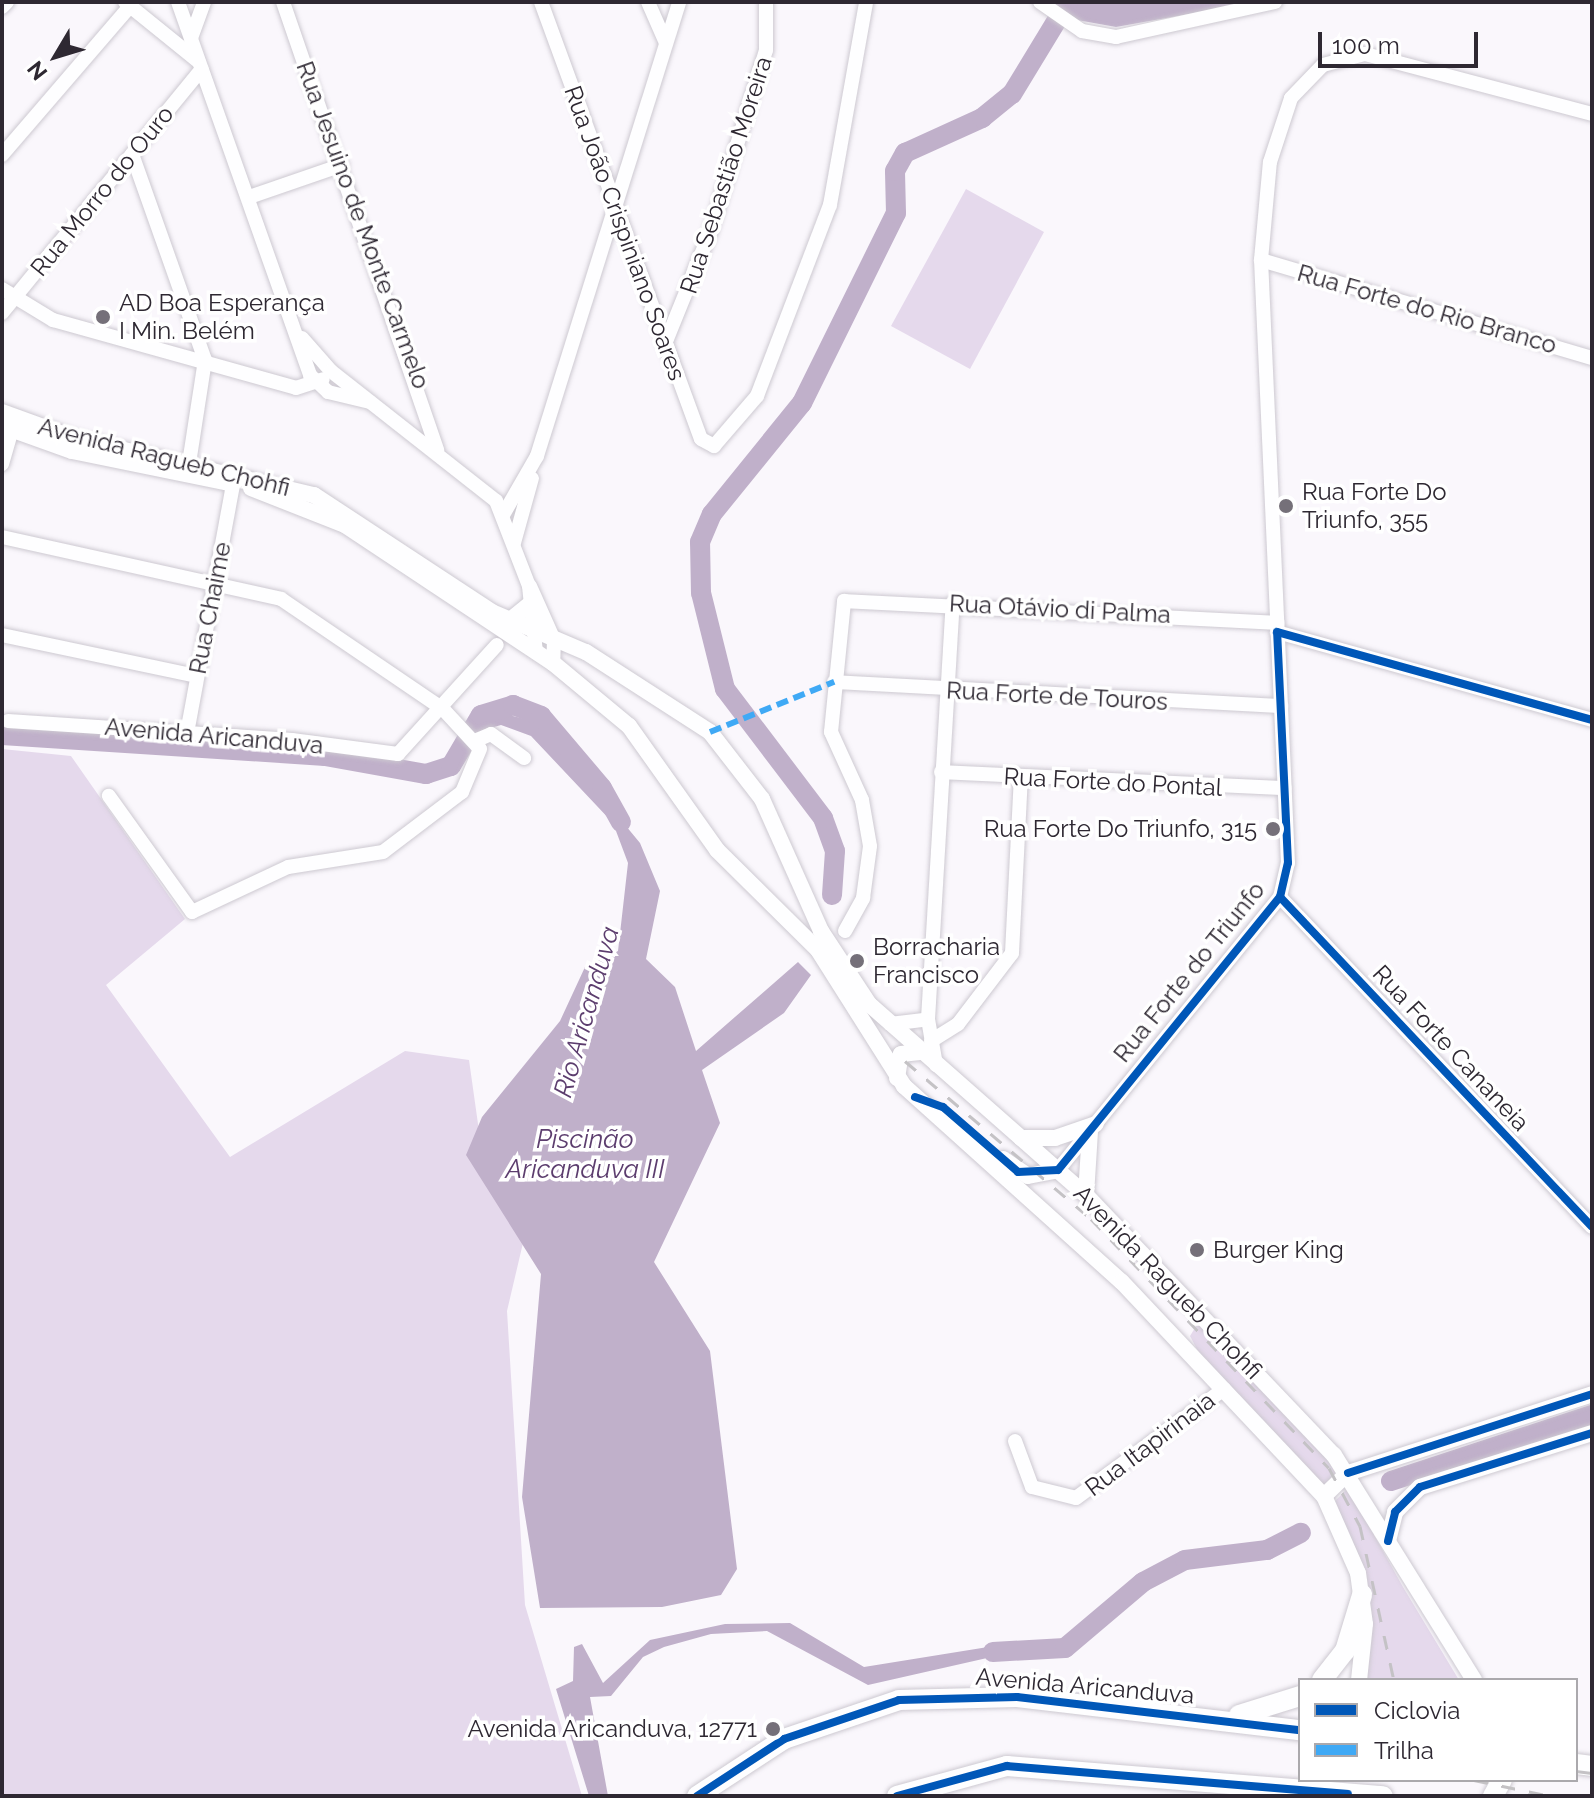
<!DOCTYPE html>
<html>
<head>
<meta charset="utf-8">
<style>
	body { margin:0 }
	#map { position:relative; width:1594px; height:1798px; overflow:hidden; background:#faf7fc; font-family:Raleway,sans-serif }
	div>[style] { position:absolute }
	[style*='--x'] { left:calc(var(--x)*1px); top:calc(var(--y)*1px); width:calc(var(--w)*1px); rotate:calc(var(--a)*1deg) }
	.green>* { inset:0; background:#e5d9ec }
	.water>* { inset:0; background:#c0b0ca }
	.river>* { height:20px; margin:-10px; padding:0 10px; transform-origin:10px; border-radius:10px; background:#c0b0ca }
	.roads { filter:drop-shadow(0 0 2px #cdc9d1) drop-shadow(0 0 2px #cdc9d1) }
	.minor>* { height:14px; margin:-7px; padding:0 7px; transform-origin:7px; border-radius:7px; background:#fefeff }
	.major>* { height:16px; margin:-8px; padding:0 8px; transform-origin:8px; border-radius:8px; background:#fefeff }
	.highway>* { height:20px; margin:-10px; padding:0 10px; transform-origin:10px; border-radius:10px; background:#fefeff }
	.rail>* { height:3px; margin-top:-1.5px; transform-origin:0; background:repeating-linear-gradient(90deg,#c4c2c5 0 14px,transparent 0 28px) }
	.quiet>* { height:6px; margin-top:-3px; transform-origin:0; background:repeating-linear-gradient(90deg,#3fa9f5 0 12px,transparent 0 18px) }
	.cycleway>* { height:8px; margin:-4px; padding:0 4px; transform-origin:4px; border-radius:4px; background:#0057b8 }
	.dots>* { width:22px; height:22px; translate:-50% -50%; box-sizing:border-box; border:4px solid #fff; border-radius:50% }
	span { translate:-50% -50%; white-space:nowrap; text-align:center; line-height:1.15; -webkit-text-stroke:7px #fff; paint-order:stroke }
	.street-label { font-size:24px; color:#2e2832 }
	.poi-label { font-size:24px; color:#2e2832 }
	.left { translate:0 -50%; text-align:left }
	.right { translate:-100% -50%; text-align:right }
	.water-label { font-size:26px; color:#5c3d6e; font-style:italic }
	.frame { position:absolute; inset:0; border:4px solid #2e2832; pointer-events:none }
	.legend { position:absolute; left:1298px; top:1678px; width:280px; height:104px; box-sizing:border-box; background:#fff; border:2px solid #aba9ad; margin:0; padding:10px 14px; list-style:none; font-size:24px; color:#2e2832 }
	.legend li { display:flex; align-items:center; gap:16px; height:40px }
	.legend b { width:40px; border:2px solid #aba9ad }
	.north { position:absolute; left:16px; top:16px; width:80px; height:80px; -webkit-text-stroke:6px #fff; paint-order:stroke; rotate:232deg; font-size:22px; font-weight:700; line-height:32px; text-align:center; color:#2e2832 }
	.north::after { content:''; display:block; margin:auto; width:28px; height:36px; background:#2e2832; clip-path:polygon(50% 0,100% 100%,50% 72%,0 100%) }
	.scale { position:absolute; left:1318px; top:32px; width:160px; height:36px; box-sizing:border-box; border:4px solid #2e2832; border-top:0; padding-left:10px; font-size:24px; line-height:28px; white-space:nowrap; color:#2e2832; -webkit-text-stroke:6px #fff; paint-order:stroke }
</style>
</head>
<body>
<div id="map">
	<div class="green">
		<div style="clip-path:polygon(966px 189px,1044px 232px,970px 369px,891px 326px)"></div>
		<div style="clip-path:polygon(2px 749px,71px 756px,185px 919px,106px 985px,230px 1157px,405px 1051px,469px 1060px,479px 1131px,539px 1175px,507px 1311px,525px 1605px,582px 1796px,2px 1796px)"></div>
		<div style="clip-path:polygon(1198px 1323px,1340px 1471px,1324px 1486px,1201px 1357px,1190px 1336px)"></div>
		<div style="clip-path:polygon(1348px 1488px,1403px 1587px,1459px 1680px,1368px 1680px,1358px 1556px,1335px 1501px)"></div>
	</div>
	<div class="water">
		<div style="clip-path:polygon(1050px 2px,1256px 2px,1116px 27px,1077px 20px)"></div>
		<div style="clip-path:polygon(485px 709px,541px 723px,640px 843px,660px 891px,646px 959px,675px 987px,696px 1051px,798px 962px,811px 975px,784px 1013px,702px 1070px,720px 1123px,654px 1262px,710px 1351px,737px 1569px,721px 1595px,662px 1607px,540px 1608px,522px 1497px,541px 1274px,466px 1155px,482px 1117px,560px 1021px,585px 967px,618px 951px,628px 863px,613px 823px,531px 736px,501px 725px,477px 732px,463px 752px,454px 744px,465px 722px)"></div>
		<div style="clip-path:polygon(790px 1623px,864px 1667px,988px 1647px,1018px 1651px,868px 1685px,767px 1631px,711px 1634px,664px 1647px,643px 1657px,611px 1696px,590px 1697px,608px 1796px,589px 1796px,556px 1689px,573px 1681px,574px 1647px,582px 1644px,603px 1683px,650px 1640px,725px 1624px)"></div>
	</div>
	<div class="river">
		<div style="--x:2;--y:735;--w:324;--a:3.7"></div>
		<div style="--x:325;--y:756;--w:103;--a:10.1"></div>
		<div style="--x:426;--y:774;--w:26;--a:-18"></div>
		<div style="--x:451;--y:766;--w:59;--a:-59.5"></div>
		<div style="--x:481;--y:715;--w:34;--a:-17"></div>
		<div style="--x:513;--y:705;--w:30;--a:21"></div>
		<div style="--x:541;--y:716;--w:94;--a:49.7"></div>
		<div style="--x:602;--y:788;--w:39;--a:61"></div>
		<div style="--x:832;--y:895;--w:44;--a:-86.1"></div>
		<div style="--x:835;--y:851;--w:35;--a:-110"></div>
		<div style="--x:823;--y:818;--w:162;--a:-127.2"></div>
		<div style="--x:725;--y:689;--w:99;--a:-104"></div>
		<div style="--x:701;--y:593;--w:51;--a:-91.1"></div>
		<div style="--x:700;--y:542;--w:30;--a:-67"></div>
		<div style="--x:712;--y:514;--w:143;--a:-51"></div>
		<div style="--x:802;--y:403;--w:212;--a:-63.7"></div>
		<div style="--x:896;--y:213;--w:42;--a:-91.4"></div>
		<div style="--x:895;--y:171;--w:21;--a:-61"></div>
		<div style="--x:905;--y:153;--w:85;--a:-24.4"></div>
		<div style="--x:982;--y:118;--w:38;--a:-39"></div>
		<div style="--x:1012;--y:94;--w:108;--a:-58.7"></div>
		<div style="--x:1391;--y:1481;--w:212;--a:-18.2"></div>
		<div style="--x:993;--y:1652;--w:72;--a:-3.2"></div>
		<div style="--x:1065;--y:1648;--w:102;--a:-40.2"></div>
		<div style="--x:1143;--y:1582;--w:47;--a:-27.6"></div>
		<div style="--x:1185;--y:1560;--w:83;--a:-7"></div>
		<div style="--x:1267;--y:1550;--w:38;--a:-27"></div>
	</div>
	<div class="roads">
		<div class="minor">
			<div style="--x:125;--y:2;--w:95;--a:39"></div>
			<div style="--x:178;--y:2;--w:396;--a:70.5"></div>
			<div style="--x:310;--y:375;--w:25;--a:43"></div>
			<div style="--x:328;--y:392;--w:43;--a:13.4"></div>
			<div style="--x:283;--y:2;--w:474;--a:71"></div>
			<div style="--x:541;--y:2;--w:465;--a:69.9"></div>
			<div style="--x:701;--y:439;--w:15;--a:28"></div>
			<div style="--x:714;--y:446;--w:66;--a:-49.3"></div>
			<div style="--x:757;--y:396;--w:204;--a:-69.1"></div>
			<div style="--x:830;--y:205;--w:206;--a:-79.9"></div>
			<div style="--x:648;--y:2;--w:45;--a:66.3"></div>
			<div style="--x:1040;--y:2;--w:51;--a:34.6"></div>
			<div style="--x:1082;--y:31;--w:35;--a:10"></div>
			<div style="--x:1116;--y:37;--w:163;--a:-12.4"></div>
			<div style="--x:2;--y:7;--w:7;--a:-45"></div>
			<div style="--x:191;--y:38;--w:38;--a:-70"></div>
			<div style="--x:132;--y:154;--w:219;--a:70.5"></div>
			<div style="--x:205;--y:360;--w:104;--a:98.8"></div>
			<div style="--x:2;--y:155;--w:196;--a:-49.3"></div>
			<div style="--x:249;--y:197;--w:98;--a:-19"></div>
			<div style="--x:1261;--y:260;--w:345;--a:16.5"></div>
			<div style="--x:2;--y:289;--w:60;--a:31.3"></div>
			<div style="--x:53;--y:320;--w:252;--a:15.6"></div>
			<div style="--x:296;--y:388;--w:28;--a:-18"></div>
			<div style="--x:2;--y:313;--w:315;--a:-50.7"></div>
			<div style="--x:302;--y:338;--w:44;--a:48.7"></div>
			<div style="--x:331;--y:371;--w:210;--a:38.2"></div>
			<div style="--x:496;--y:501;--w:91;--a:68.8"></div>
			<div style="--x:529;--y:586;--w:67;--a:84"></div>
			<div style="--x:665;--y:344;--w:123;--a:-68"></div>
			<div style="--x:711;--y:230;--w:188;--a:-73"></div>
			<div style="--x:766;--y:50;--w:48;--a:-90"></div>
			<div style="--x:2;--y:464;--w:47;--a:-73.9"></div>
			<div style="--x:503;--y:515;--w:68;--a:-60"></div>
			<div style="--x:537;--y:456;--w:476;--a:-72.6"></div>
			<div style="--x:2;--y:537;--w:286;--a:12.5"></div>
			<div style="--x:281;--y:599;--w:196;--a:34.2"></div>
			<div style="--x:443;--y:709;--w:54;--a:47.2"></div>
			<div style="--x:480;--y:749;--w:47;--a:112.7"></div>
			<div style="--x:462;--y:792;--w:99;--a:142.8"></div>
			<div style="--x:383;--y:852;--w:96;--a:171"></div>
			<div style="--x:288;--y:867;--w:106;--a:154.9"></div>
			<div style="--x:192;--y:912;--w:143;--a:-125.6"></div>
			<div style="--x:514;--y:543;--w:67;--a:-74.5"></div>
			<div style="--x:530;--y:586;--w:59;--a:66"></div>
			<div style="--x:554;--y:640;--w:23;--a:92"></div>
			<div style="--x:1277;--y:632;--w:327;--a:15.6"></div>
			<div style="--x:2;--y:635;--w:199;--a:11.9"></div>
			<div style="--x:834;--y:682;--w:448;--a:3.1"></div>
			<div style="--x:8;--y:721;--w:285;--a:3.8"></div>
			<div style="--x:292;--y:740;--w:107;--a:7.5"></div>
			<div style="--x:398;--y:754;--w:147;--a:-47.8"></div>
			<div style="--x:187;--y:733;--w:253;--a:-79.5"></div>
			<div style="--x:477;--y:740;--w:15;--a:-23"></div>
			<div style="--x:491;--y:734;--w:41;--a:36"></div>
			<div style="--x:941;--y:772;--w:344;--a:2.7"></div>
			<div style="--x:1280;--y:897;--w:454;--a:46.6"></div>
			<div style="--x:845;--y:931;--w:38;--a:-61"></div>
			<div style="--x:863;--y:898;--w:52;--a:-82.3"></div>
			<div style="--x:870;--y:846;--w:47;--a:-99.9"></div>
			<div style="--x:862;--y:800;--w:75;--a:-114.5"></div>
			<div style="--x:831;--y:732;--w:132;--a:-84.3"></div>
			<div style="--x:844;--y:601;--w:434;--a:2.9"></div>
			<div style="--x:890;--y:1024;--w:38;--a:-7"></div>
			<div style="--x:931;--y:1041;--w:32;--a:-32"></div>
			<div style="--x:958;--y:1024;--w:89;--a:-52.7"></div>
			<div style="--x:1012;--y:953;--w:176;--a:-87.1"></div>
			<div style="--x:936;--y:1065;--w:47;--a:-99.9"></div>
			<div style="--x:928;--y:1019;--w:417;--a:-86.6"></div>
			<div style="--x:1058;--y:1170;--w:352;--a:-50.9"></div>
			<div style="--x:1280;--y:897;--w:35;--a:-77"></div>
			<div style="--x:1288;--y:863;--w:604;--a:-92.56"></div>
			<div style="--x:1261;--y:260;--w:98;--a:-84.8"></div>
			<div style="--x:1270;--y:162;--w:67;--a:-71.8"></div>
			<div style="--x:1291;--y:98;--w:46;--a:-45.9"></div>
			<div style="--x:1323;--y:65;--w:43;--a:-14.7"></div>
			<div style="--x:1365;--y:54;--w:235;--a:14.8"></div>
			<div style="--x:1015;--y:1441;--w:49;--a:69.7"></div>
			<div style="--x:1032;--y:1487;--w:45;--a:14"></div>
			<div style="--x:1076;--y:1498;--w:184;--a:-36.4"></div>
		</div>
		<div class="major">
			<div style="--x:2;--y:412;--w:77;--a:19.9"></div>
			<div style="--x:74;--y:438;--w:247;--a:13.4"></div>
			<div style="--x:314;--y:495;--w:213;--a:33.3"></div>
			<div style="--x:492;--y:612;--w:102;--a:23.1"></div>
			<div style="--x:586;--y:652;--w:148;--a:32.8"></div>
			<div style="--x:710;--y:732;--w:85;--a:52.2"></div>
			<div style="--x:762;--y:799;--w:145;--a:65.9"></div>
			<div style="--x:821;--y:931;--w:87;--a:56.7"></div>
			<div style="--x:869;--y:1004;--w:289;--a:41.4"></div>
			<div style="--x:1086;--y:1195;--w:359;--a:46.4"></div>
			<div style="--x:1334;--y:1455;--w:265;--a:58.1"></div>
			<div style="--x:2;--y:426;--w:74;--a:19.7"></div>
			<div style="--x:72;--y:451;--w:160;--a:11.5"></div>
			<div style="--x:251;--y:488;--w:101;--a:21.5"></div>
			<div style="--x:345;--y:525;--w:250;--a:33.6"></div>
			<div style="--x:553;--y:663;--w:99;--a:39.7"></div>
			<div style="--x:629;--y:726;--w:152;--a:54.6"></div>
			<div style="--x:717;--y:850;--w:142;--a:44.7"></div>
			<div style="--x:818;--y:950;--w:161;--a:57.7"></div>
			<div style="--x:904;--y:1086;--w:293;--a:42"></div>
			<div style="--x:1122;--y:1282;--w:294;--a:46.7"></div>
			<div style="--x:1324;--y:1496;--w:84;--a:66.2"></div>
			<div style="--x:1358;--y:1573;--w:51;--a:82.2"></div>
			<div style="--x:1365;--y:1624;--w:56;--a:96.1"></div>
			<div style="--x:509;--y:621;--w:27;--a:-39"></div>
			<div style="--x:897;--y:1078;--w:24;--a:-81"></div>
			<div style="--x:901;--y:1054;--w:19;--a:-6"></div>
			<div style="--x:1021;--y:1138;--w:34;--a:0"></div>
			<div style="--x:1055;--y:1138;--w:43;--a:-18.9"></div>
			<div style="--x:1003;--y:1159;--w:30;--a:34"></div>
			<div style="--x:1028;--y:1176;--w:31;--a:-11"></div>
			<div style="--x:1086;--y:1195;--w:63;--a:-86.4"></div>
			<div style="--x:1324;--y:1496;--w:33;--a:-44"></div>
			<div style="--x:1348;--y:1473;--w:256;--a:-17.9"></div>
			<div style="--x:1388;--y:1541;--w:30;--a:-76"></div>
			<div style="--x:1395;--y:1512;--w:35;--a:-45"></div>
			<div style="--x:1420;--y:1487;--w:180;--a:-17.4"></div>
		</div>
		<div class="highway">
			<div style="--x:1322;--y:1680;--w:37;--a:-52"></div>
			<div style="--x:1345;--y:1651;--w:59;--a:-73.1"></div>
			<div style="--x:1239;--y:1715;--w:64;--a:-17.3"></div>
			<div style="--x:1576;--y:1764;--w:16;--a:7"></div>
			<div style="--x:697;--y:1796;--w:104;--a:-33.2"></div>
			<div style="--x:784;--y:1739;--w:121;--a:-18.7"></div>
			<div style="--x:899;--y:1700;--w:118;--a:-1.5"></div>
			<div style="--x:1017;--y:1697;--w:285;--a:6.7"></div>
			<div style="--x:897;--y:1796;--w:114;--a:-15.3"></div>
			<div style="--x:1007;--y:1766;--w:377;--a:4.6"></div>
			<div style="--x:1493;--y:1796;--w:18;--a:-61"></div>
		</div>
	</div>
	<div class="rail">
		<div style="--x:905;--y:1061;--w:244;--a:40.3"></div>
		<div style="--x:1091;--y:1219;--w:344;--a:46.3"></div>
		<div style="--x:1329;--y:1468;--w:66;--a:61.9"></div>
		<div style="--x:1360;--y:1526;--w:158;--a:77.6"></div>
		<div style="--x:1576;--y:1771;--w:16;--a:7"></div>
		<div style="--x:1474;--y:1780;--w:78;--a:11.9"></div>
	</div>
	<div class="quiet">
		<div style="--x:710;--y:732;--w:134;--a:-22"></div>
	</div>
	<div class="cycleway">
		<div style="--x:1280;--y:897;--w:454;--a:46.6"></div>
		<div style="--x:915;--y:1097;--w:30;--a:20"></div>
		<div style="--x:943;--y:1107;--w:99;--a:40.9"></div>
		<div style="--x:1018;--y:1172;--w:40;--a:-2.9"></div>
		<div style="--x:1058;--y:1170;--w:352;--a:-50.9"></div>
		<div style="--x:1280;--y:897;--w:35;--a:-77"></div>
		<div style="--x:1288;--y:863;--w:231;--a:-92.7"></div>
		<div style="--x:1277;--y:632;--w:327;--a:15.6"></div>
		<div style="--x:1348;--y:1473;--w:256;--a:-17.9"></div>
		<div style="--x:1388;--y:1541;--w:30;--a:-76"></div>
		<div style="--x:1395;--y:1512;--w:35;--a:-45"></div>
		<div style="--x:1420;--y:1487;--w:180;--a:-17.4"></div>
		<div style="--x:697;--y:1796;--w:104;--a:-33.2"></div>
		<div style="--x:784;--y:1739;--w:121;--a:-18.7"></div>
		<div style="--x:899;--y:1700;--w:118;--a:-1.5"></div>
		<div style="--x:1017;--y:1697;--w:285;--a:6.7"></div>
		<div style="--x:897;--y:1796;--w:114;--a:-15.3"></div>
		<div style="--x:1007;--y:1766;--w:342;--a:4.7"></div>
	</div>
	<div class="dots">
		<div style="left:103px;top:317px;background:#757079"></div>
		<div style="left:1286px;top:506px;background:#757079"></div>
		<div style="left:1273px;top:829px;background:#757079"></div>
		<div style="left:857px;top:961px;background:#757079"></div>
		<div style="left:1197px;top:1250px;background:#757079"></div>
		<div style="left:773px;top:1729px;background:#757079"></div>
	</div>
	<div class="street-label">
		<span style="left:726px;top:175px;rotate:-72deg">Rua Sebastião Moreira</span>
		<span style="left:102px;top:191px;rotate:-51deg">Rua Morro do Ouro</span>
		<span style="left:363px;top:225px;rotate:70deg">Rua Jesuino de Monte Carmelo</span>
		<span style="left:625px;top:233px;rotate:70deg">Rua João Crispiniano Soares</span>
		<span style="left:1427px;top:309px;rotate:16deg">Rua Forte do Rio Branco</span>
		<span style="left:164px;top:457px;rotate:14deg">Avenida Ragueb Chohfi</span>
		<span style="left:210px;top:608px;rotate:-79deg">Rua Chaime</span>
		<span style="left:1060px;top:609px;rotate:3deg">Rua Otávio di Palma</span>
		<span style="left:1057px;top:696px;rotate:3deg">Rua Forte de Touros</span>
		<span style="left:214px;top:736px;rotate:5deg">Avenida Aricanduva</span>
		<span style="left:1113px;top:782px;rotate:3deg">Rua Forte do Pontal</span>
		<span style="left:1189px;top:972px;rotate:-51deg">Rua Forte do Triunfo</span>
		<span style="left:1451px;top:1048px;rotate:47deg">Rua Forte Cananeia</span>
		<span style="left:1168px;top:1282px;rotate:46deg">Avenida Ragueb Chohfi</span>
		<span style="left:1150px;top:1444px;rotate:-37deg">Rua Itapirinaia</span>
		<span style="left:1085px;top:1686px;rotate:5deg">Avenida Aricanduva</span>
	</div>
	<div class="poi-label">
		<span class="left" style="left:119px;top:317px">AD Boa Esperança<br>I Min. Belém</span>
		<span class="left" style="left:1302px;top:506px">Rua Forte Do<br>Triunfo, 355</span>
		<span class="right" style="left:1257px;top:829px">Rua Forte Do Triunfo, 315</span>
		<span class="left" style="left:873px;top:961px">Borracharia<br>Francisco</span>
		<span class="left" style="left:1213px;top:1250px">Burger King</span>
		<span class="right" style="left:757px;top:1729px">Avenida Aricanduva, 12771</span>
	</div>
	<div class="water-label">
		<span style="left:587px;top:1012px;rotate:-74deg">Rio Aricanduva</span>
		<span style="left:585px;top:1155px">Piscinão<br>Aricanduva III</span>
	</div>
	<div class="frame"></div>
	<ul class="legend">
	<li><b style="height:10px;background:#0057b8"></b>Ciclovia</li>
	<li><b style="height:10px;background:#3fa9f5"></b>Trilha</li>
	</ul>
	<div class="north">N</div>
	<div class="scale">100 m</div>
</div>
</body>
</html>
